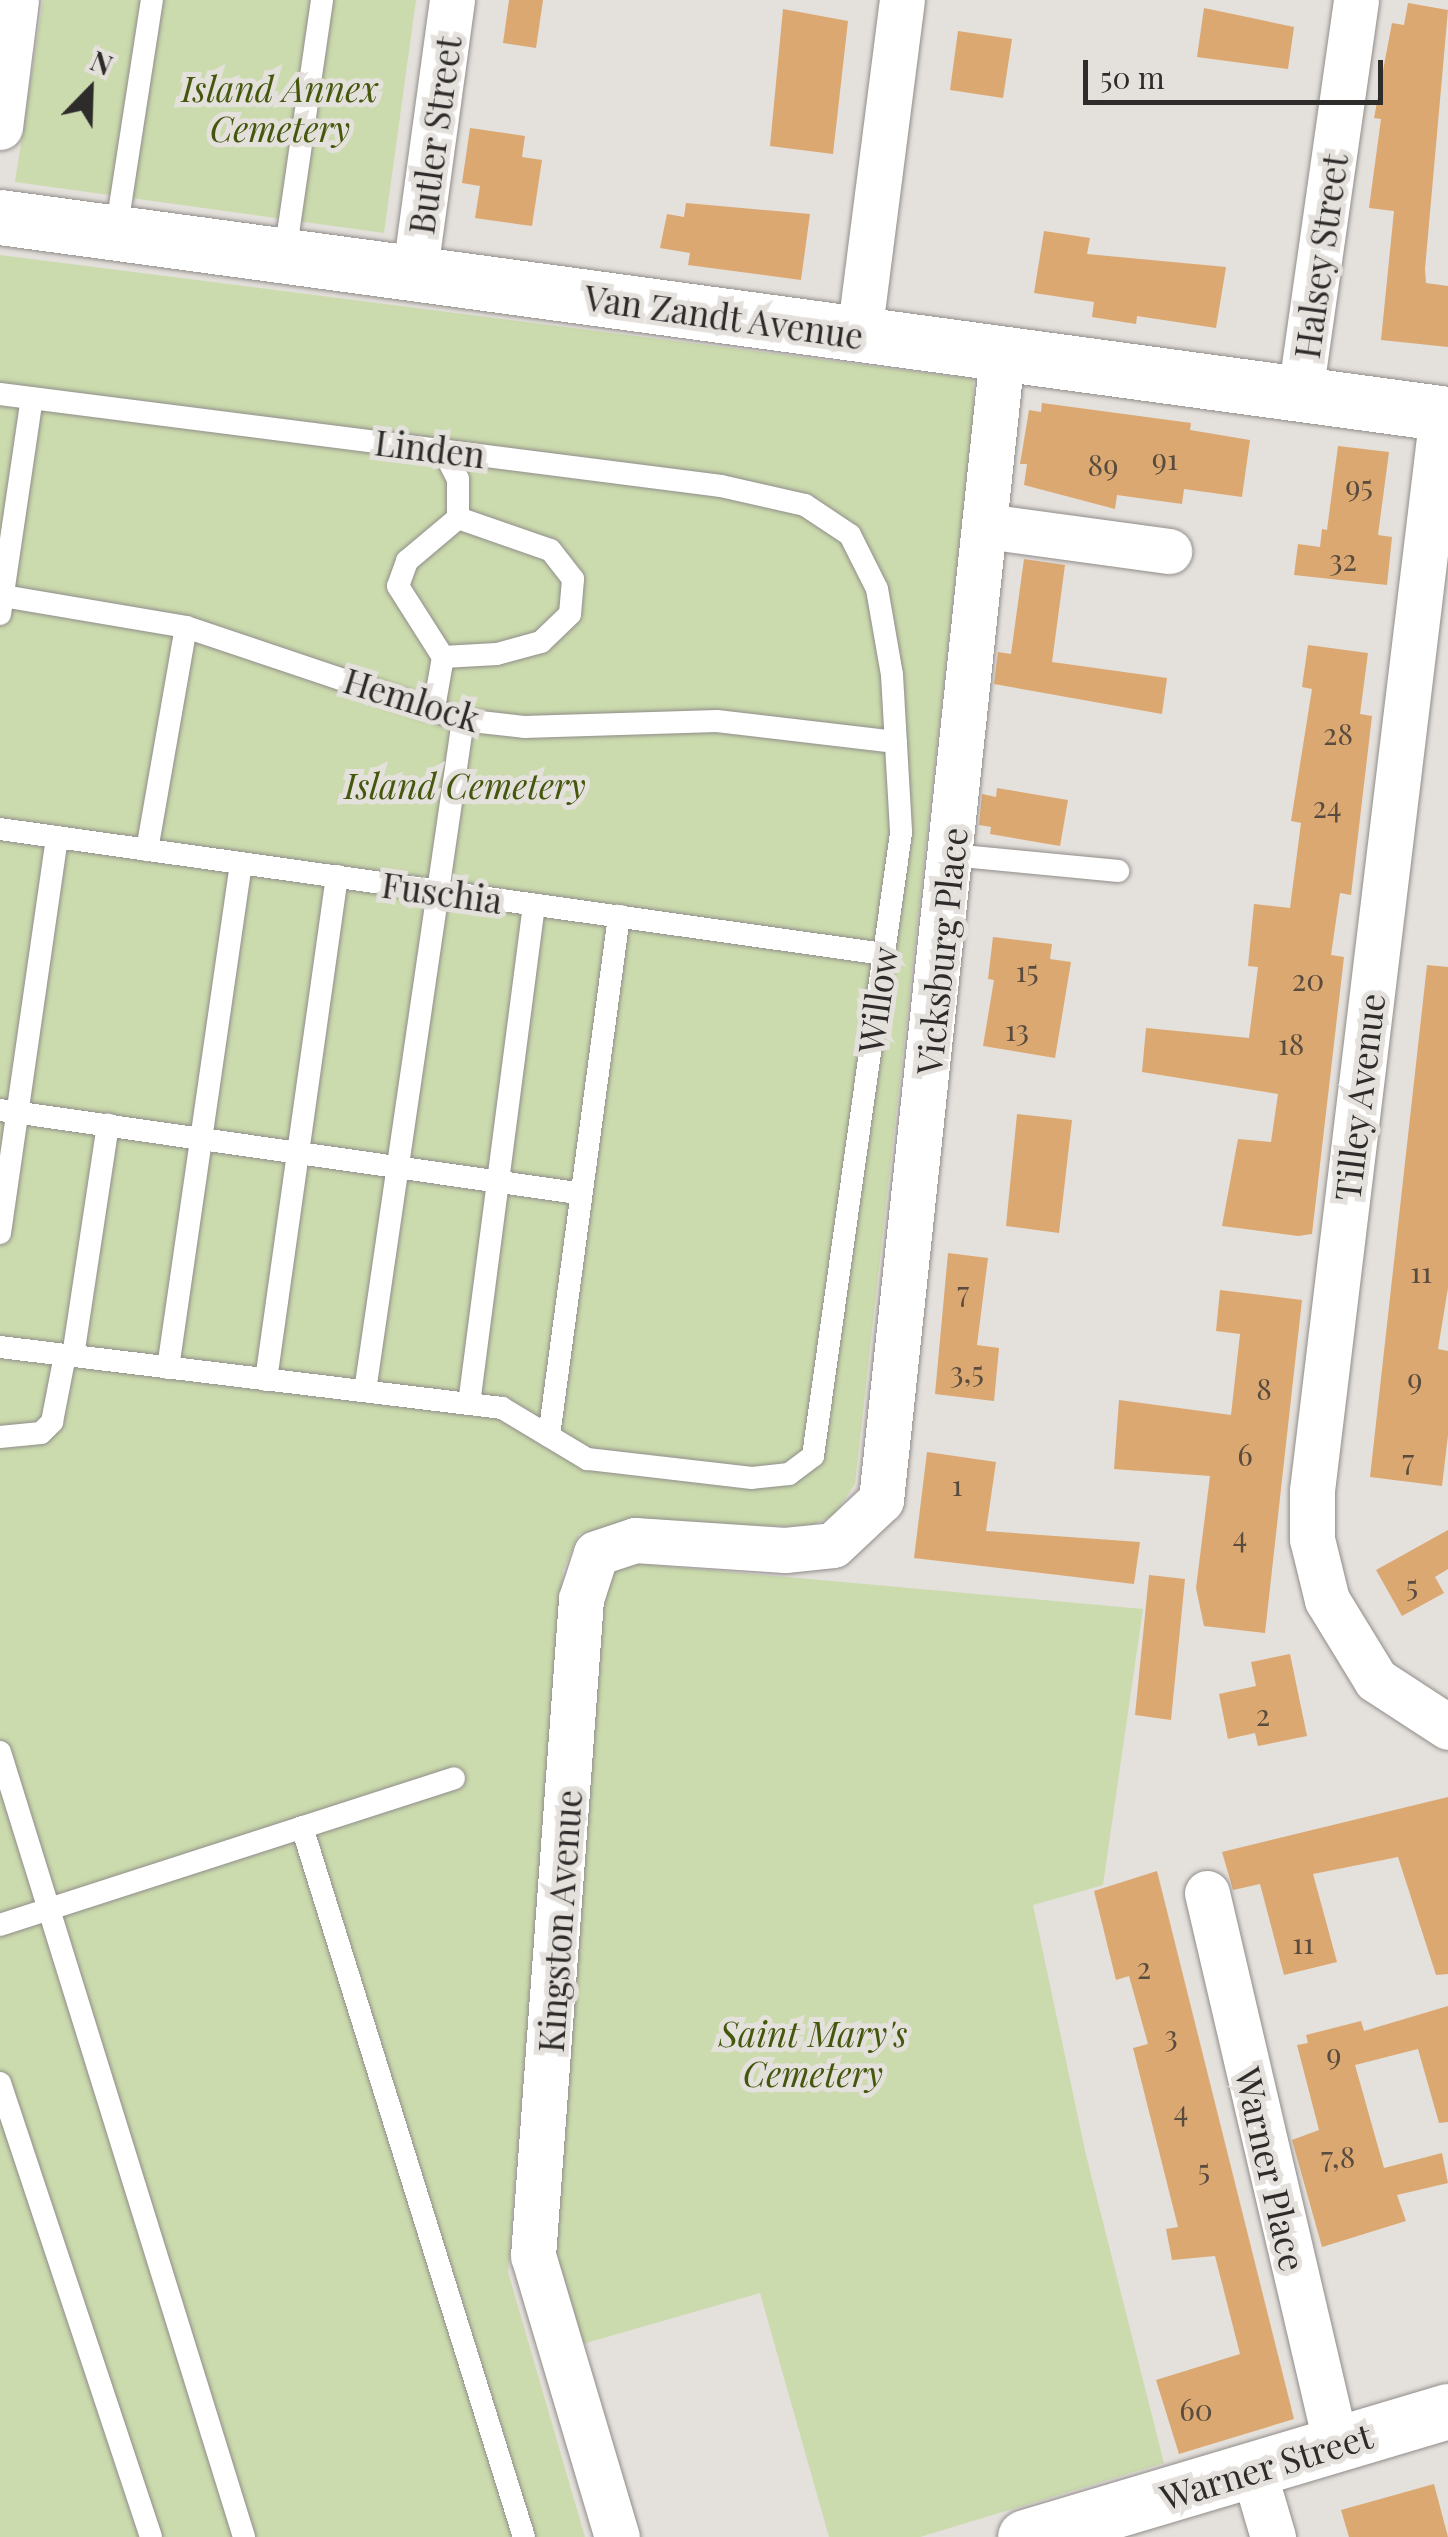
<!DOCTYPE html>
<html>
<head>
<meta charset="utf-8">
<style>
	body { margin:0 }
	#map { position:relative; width:1448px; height:2537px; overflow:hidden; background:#e4e0dc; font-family:"Playfair Display",serif }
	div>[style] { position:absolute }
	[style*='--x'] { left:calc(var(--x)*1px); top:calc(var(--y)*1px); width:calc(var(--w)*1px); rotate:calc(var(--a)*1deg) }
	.green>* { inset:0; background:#cbdbad }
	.building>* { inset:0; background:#dba872 }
	.roads { filter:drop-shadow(0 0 2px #918d8a) drop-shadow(0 0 2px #918d8a) }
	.lane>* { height:22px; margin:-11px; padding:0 11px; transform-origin:11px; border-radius:11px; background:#fff }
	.street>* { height:45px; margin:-22.5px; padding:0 22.5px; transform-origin:22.5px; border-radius:22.5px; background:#fff }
	.secondary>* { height:55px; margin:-27.5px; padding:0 27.5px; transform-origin:27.5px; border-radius:27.5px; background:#fff }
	span { translate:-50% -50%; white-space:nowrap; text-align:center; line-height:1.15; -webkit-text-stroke:10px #e4e0dc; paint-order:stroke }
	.number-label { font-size:30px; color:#594b3d }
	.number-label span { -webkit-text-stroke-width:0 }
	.park-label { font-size:35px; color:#44570d; font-style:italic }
	.street-label { font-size:35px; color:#2e2c2b }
	.north { position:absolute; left:40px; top:40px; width:100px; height:100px; -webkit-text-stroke:8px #e4e0dc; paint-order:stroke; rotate:23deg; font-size:28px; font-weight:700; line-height:40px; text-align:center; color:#2e2c2b }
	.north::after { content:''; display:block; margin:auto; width:35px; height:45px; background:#2e2c2b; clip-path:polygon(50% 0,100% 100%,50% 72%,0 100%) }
	.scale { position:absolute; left:1083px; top:60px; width:300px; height:45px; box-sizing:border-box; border:5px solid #2e2c2b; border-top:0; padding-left:12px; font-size:30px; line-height:35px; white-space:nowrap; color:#2e2c2b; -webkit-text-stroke:8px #e4e0dc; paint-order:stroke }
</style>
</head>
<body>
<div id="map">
	<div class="green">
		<div style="clip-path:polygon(43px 0,416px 0,384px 233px,15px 182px)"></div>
		<div style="clip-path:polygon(0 255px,973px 379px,974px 412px,855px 1484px,834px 1515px,811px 1526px,617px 1526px,579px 1534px,563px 1571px,508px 2272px,585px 2537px,0 2537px)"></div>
		<div style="clip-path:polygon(631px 1563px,1143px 1609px,1103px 1885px,1033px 1905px,1086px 2155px,1164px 2463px,920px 2537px,829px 2537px,760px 2293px,579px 2345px,551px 2253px,599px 1600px,608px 1575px)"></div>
	</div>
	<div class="building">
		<div style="clip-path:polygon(509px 0,543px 0,536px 48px,503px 43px)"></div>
		<div style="clip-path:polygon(1408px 3px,1448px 10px,1425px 269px,1426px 283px,1448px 286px,1448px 347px,1381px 340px,1394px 211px,1369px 208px,1381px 119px,1374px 118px,1392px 23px,1404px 25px)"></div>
		<div style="clip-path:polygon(1204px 8px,1294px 27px,1288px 69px,1197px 57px)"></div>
		<div style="clip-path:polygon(783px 9px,848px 21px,833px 154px,770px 146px)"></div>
		<div style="clip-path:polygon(958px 31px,1012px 39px,1003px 98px,950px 90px)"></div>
		<div style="clip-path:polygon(470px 128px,525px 136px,522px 157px,542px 160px,532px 226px,475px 218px,480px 186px,462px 183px)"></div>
		<div style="clip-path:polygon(686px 203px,810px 214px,801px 280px,688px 265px,690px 253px,660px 248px,667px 214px,684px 217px)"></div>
		<div style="clip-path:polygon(1044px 231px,1090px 238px,1087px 254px,1226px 267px,1216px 328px,1137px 316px,1136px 324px,1092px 317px,1094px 302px,1034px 293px)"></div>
		<div style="clip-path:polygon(1042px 403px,1191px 423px,1190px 430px,1250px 440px,1242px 497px,1184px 489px,1182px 504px,1117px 495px,1115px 509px,1024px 485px,1027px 464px,1020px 464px,1029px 410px,1041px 412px)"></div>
		<div style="clip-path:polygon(1338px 446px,1389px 452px,1378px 535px,1392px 537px,1387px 585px,1294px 575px,1298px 544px,1320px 547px,1322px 529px,1327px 530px)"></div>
		<div style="clip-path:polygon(1024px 559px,1065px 565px,1052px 662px,1167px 678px,1162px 714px,994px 684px,998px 652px,1011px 654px)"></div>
		<div style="clip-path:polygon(1308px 645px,1368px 653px,1360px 714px,1372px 716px,1351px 895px,1340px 893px,1331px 955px,1344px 957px,1312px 1234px,1298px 1236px,1222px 1226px,1238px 1139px,1271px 1142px,1278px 1094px,1142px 1072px,1146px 1028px,1249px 1038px,1258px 967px,1248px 966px,1254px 904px,1290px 908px,1301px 823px,1291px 821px,1312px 689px,1302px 687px)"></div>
		<div style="clip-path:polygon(997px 788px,1068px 800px,1060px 846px,990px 834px,991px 827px,979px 825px,982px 794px,996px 797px)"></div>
		<div style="clip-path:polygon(993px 937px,1052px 944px,1050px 959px,1071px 962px,1055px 1058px,983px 1046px,994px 980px,988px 979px)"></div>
		<div style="clip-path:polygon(1427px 965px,1448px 967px,1448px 1288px,1438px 1349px,1448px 1351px,1448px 1435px,1442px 1486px,1370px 1477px)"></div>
		<div style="clip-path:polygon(1017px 1114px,1072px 1120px,1059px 1233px,1006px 1226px)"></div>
		<div style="clip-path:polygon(948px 1253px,988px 1258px,977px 1345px,999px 1348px,994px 1401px,935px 1394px)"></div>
		<div style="clip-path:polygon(1220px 1290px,1302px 1300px,1265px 1633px,1204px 1626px,1196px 1588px,1210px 1476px,1114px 1469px,1119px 1400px,1231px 1415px,1240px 1334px,1216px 1331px)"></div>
		<div style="clip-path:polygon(927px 1452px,996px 1462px,986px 1531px,1140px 1542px,1134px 1584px,914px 1558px)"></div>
		<div style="clip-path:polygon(1448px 1530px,1448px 1569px,1435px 1577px,1444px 1593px,1402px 1616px,1376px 1570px)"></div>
		<div style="clip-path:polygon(1149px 1575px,1185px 1579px,1171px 1720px,1135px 1715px)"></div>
		<div style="clip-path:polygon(1290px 1654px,1307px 1736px,1258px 1746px,1255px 1733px,1228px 1739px,1219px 1694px,1256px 1686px,1251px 1662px)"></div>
		<div style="clip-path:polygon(1448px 1797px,1448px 1974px,1436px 1975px,1398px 1857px,1313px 1874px,1337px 1962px,1284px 1975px,1260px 1884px,1233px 1890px,1222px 1852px)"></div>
		<div style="clip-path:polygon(1157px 1871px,1294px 2419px,1179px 2454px,1156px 2380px,1240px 2354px,1215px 2256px,1172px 2260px,1166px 2229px,1178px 2227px,1133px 2048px,1148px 2044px,1129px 1976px,1116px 1980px,1094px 1891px)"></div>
		<div style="clip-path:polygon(1448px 2006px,1448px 2122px,1439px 2123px,1418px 2049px,1355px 2065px,1384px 2168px,1442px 2153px,1448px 2183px,1397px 2195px,1406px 2221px,1322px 2247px,1292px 2140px,1319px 2130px,1297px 2045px,1308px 2043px,1306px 2035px,1361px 2021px,1364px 2031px)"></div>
		<div style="clip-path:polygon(1434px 2484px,1448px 2537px,1349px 2537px,1341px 2510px)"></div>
	</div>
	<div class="roads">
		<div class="lane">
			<div style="--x:116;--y:232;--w:235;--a:-81.2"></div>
			<div style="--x:285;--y:254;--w:257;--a:-81.7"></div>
			<div style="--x:0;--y:394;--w:727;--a:7.27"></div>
			<div style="--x:721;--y:486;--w:86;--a:12.7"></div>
			<div style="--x:805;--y:505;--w:54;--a:33.7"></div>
			<div style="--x:850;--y:535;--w:60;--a:63.4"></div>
			<div style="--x:877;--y:589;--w:87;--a:80.1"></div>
			<div style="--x:892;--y:675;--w:158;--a:86.7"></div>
			<div style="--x:901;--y:833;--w:629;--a:98.04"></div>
			<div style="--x:813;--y:1456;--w:30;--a:143"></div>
			<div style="--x:789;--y:1474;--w:37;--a:174"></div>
			<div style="--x:752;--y:1478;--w:166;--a:-173.4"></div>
			<div style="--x:587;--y:1459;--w:99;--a:-149"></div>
			<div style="--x:502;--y:1408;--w:506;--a:-173.07"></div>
			<div style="--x:443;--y:450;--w:33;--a:63"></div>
			<div style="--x:458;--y:479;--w:39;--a:90"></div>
			<div style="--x:3;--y:596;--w:186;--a:9.6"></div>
			<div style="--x:186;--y:627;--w:292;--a:18.6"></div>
			<div style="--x:463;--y:720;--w:61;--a:6.5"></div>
			<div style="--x:524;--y:727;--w:193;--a:-1.8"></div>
			<div style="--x:717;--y:721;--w:180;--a:6.7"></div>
			<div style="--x:0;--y:614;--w:218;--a:-81.6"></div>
			<div style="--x:443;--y:657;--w:54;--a:-3.2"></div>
			<div style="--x:497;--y:654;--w:46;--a:-15.3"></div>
			<div style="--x:541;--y:642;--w:40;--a:-44"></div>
			<div style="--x:570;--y:614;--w:35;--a:-85"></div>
			<div style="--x:573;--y:579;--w:37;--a:-128"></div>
			<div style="--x:550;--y:550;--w:97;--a:-160.8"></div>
			<div style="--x:434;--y:708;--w:52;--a:-80"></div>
			<div style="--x:443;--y:657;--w:84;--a:-122.4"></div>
			<div style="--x:398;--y:586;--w:27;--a:-70"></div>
			<div style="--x:407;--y:561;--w:67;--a:-40.1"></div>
			<div style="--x:0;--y:829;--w:893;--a:8.05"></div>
			<div style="--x:147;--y:850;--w:226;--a:-80.1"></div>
			<div style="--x:952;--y:855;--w:167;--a:5.5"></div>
			<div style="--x:0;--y:1110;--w:583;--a:8.19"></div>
			<div style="--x:0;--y:1233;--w:400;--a:-81.8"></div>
			<div style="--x:73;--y:1356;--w:234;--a:-81.4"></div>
			<div style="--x:168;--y:1368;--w:510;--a:-81.77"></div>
			<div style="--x:266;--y:1380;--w:509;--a:-81.98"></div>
			<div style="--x:365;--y:1391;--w:678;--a:-81.69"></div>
			<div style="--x:469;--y:1404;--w:503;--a:-82.58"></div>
			<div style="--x:549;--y:1436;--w:525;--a:-82.33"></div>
			<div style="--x:0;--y:1437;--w:41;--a:-5.6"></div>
			<div style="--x:41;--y:1433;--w:16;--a:-45"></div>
			<div style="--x:52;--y:1422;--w:68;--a:-79"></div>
			<div style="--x:0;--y:1752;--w:822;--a:72.73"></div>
			<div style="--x:302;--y:1827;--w:744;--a:72.64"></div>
			<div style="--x:0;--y:1925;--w:477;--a:-17.9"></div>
			<div style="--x:0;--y:2083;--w:478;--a:71.6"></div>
		</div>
		<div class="street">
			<div style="--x:0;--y:127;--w:128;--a:-82.8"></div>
			<div style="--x:415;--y:270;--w:273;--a:-82.2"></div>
			<div style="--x:859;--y:335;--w:338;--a:-82.7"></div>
			<div style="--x:1300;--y:394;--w:398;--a:-81.9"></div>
			<div style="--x:1442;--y:413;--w:1085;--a:96.88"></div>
			<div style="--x:1312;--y:1490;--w:49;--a:90"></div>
			<div style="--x:1312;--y:1539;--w:63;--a:76.2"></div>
			<div style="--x:1327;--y:1600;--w:94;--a:58.5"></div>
			<div style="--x:1376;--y:1680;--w:86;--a:33.1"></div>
			<div style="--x:986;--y:526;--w:185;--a:7.8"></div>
			<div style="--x:1207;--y:1893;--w:567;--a:76.85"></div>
			<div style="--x:1253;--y:2469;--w:71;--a:73.6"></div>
			<div style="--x:617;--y:2537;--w:293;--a:-106.6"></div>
			<div style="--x:533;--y:2256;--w:659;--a:-85.82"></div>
			<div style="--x:581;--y:1599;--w:48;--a:-71.9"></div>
			<div style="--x:596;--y:1553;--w:41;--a:-18.4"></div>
			<div style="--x:635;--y:1540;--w:150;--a:3.8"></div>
			<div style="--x:785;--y:1550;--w:48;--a:-5.9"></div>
			<div style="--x:833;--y:1545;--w:66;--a:-43.2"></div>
			<div style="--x:881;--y:1500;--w:1151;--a:-83.97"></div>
		</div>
		<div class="secondary">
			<div style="--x:0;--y:217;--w:1461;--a:7.75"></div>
			<div style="--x:1025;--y:2537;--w:441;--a:-16.6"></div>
		</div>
	</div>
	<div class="number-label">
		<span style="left:1165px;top:458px">91</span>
		<span style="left:1103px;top:464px">89</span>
		<span style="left:1359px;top:485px">95</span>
		<span style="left:1343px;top:559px">32</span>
		<span style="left:1338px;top:733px">28</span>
		<span style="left:1327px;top:806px">24</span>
		<span style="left:1027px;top:970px">15</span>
		<span style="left:1308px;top:979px">20</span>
		<span style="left:1017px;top:1029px">13</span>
		<span style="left:1291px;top:1043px">18</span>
		<span style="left:1421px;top:1271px">11</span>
		<span style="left:963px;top:1291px">7</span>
		<span style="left:967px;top:1371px">3,5</span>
		<span style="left:1415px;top:1378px">9</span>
		<span style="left:1264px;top:1388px">8</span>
		<span style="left:1245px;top:1454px">6</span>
		<span style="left:1408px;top:1459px">7</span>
		<span style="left:957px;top:1484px">1</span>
		<span style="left:1240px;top:1536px">4</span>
		<span style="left:1412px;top:1585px">5</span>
		<span style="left:1263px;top:1714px">2</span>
		<span style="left:1303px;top:1942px">11</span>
		<span style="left:1144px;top:1967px">2</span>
		<span style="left:1171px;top:2035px">3</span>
		<span style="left:1334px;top:2053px">9</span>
		<span style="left:1181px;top:2110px">4</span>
		<span style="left:1338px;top:2156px">7,8</span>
		<span style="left:1204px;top:2169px">5</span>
		<span style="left:1196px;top:2409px">60</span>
	</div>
	<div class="park-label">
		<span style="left:280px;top:108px">Island Annex<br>Cemetery</span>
		<span style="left:465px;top:785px">Island Cemetery</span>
		<span style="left:813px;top:2053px">Saint Mary's<br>Cemetery</span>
	</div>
	<div class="street-label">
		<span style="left:434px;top:135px;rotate:-82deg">Butler Street</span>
		<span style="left:1320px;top:256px;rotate:-82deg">Halsey Street</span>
		<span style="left:724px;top:316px;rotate:8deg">Van Zandt Avenue</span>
		<span style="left:430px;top:448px;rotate:7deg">Linden</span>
		<span style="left:412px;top:699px;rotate:17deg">Hemlock</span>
		<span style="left:442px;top:892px;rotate:8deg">Fuschia</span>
		<span style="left:941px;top:951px;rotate:-84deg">Vicksburg Place</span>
		<span style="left:877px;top:1000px;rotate:-82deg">Willow</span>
		<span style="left:1359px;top:1097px;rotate:-83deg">Tilley Avenue</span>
		<span style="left:559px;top:1921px;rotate:-86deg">Kingston Avenue</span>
		<span style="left:1271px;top:2169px;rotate:77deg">Warner Place</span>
		<span style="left:1266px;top:2466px;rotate:-17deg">Warner Street</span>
	</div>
	<div class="north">N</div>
	<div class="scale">50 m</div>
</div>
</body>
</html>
